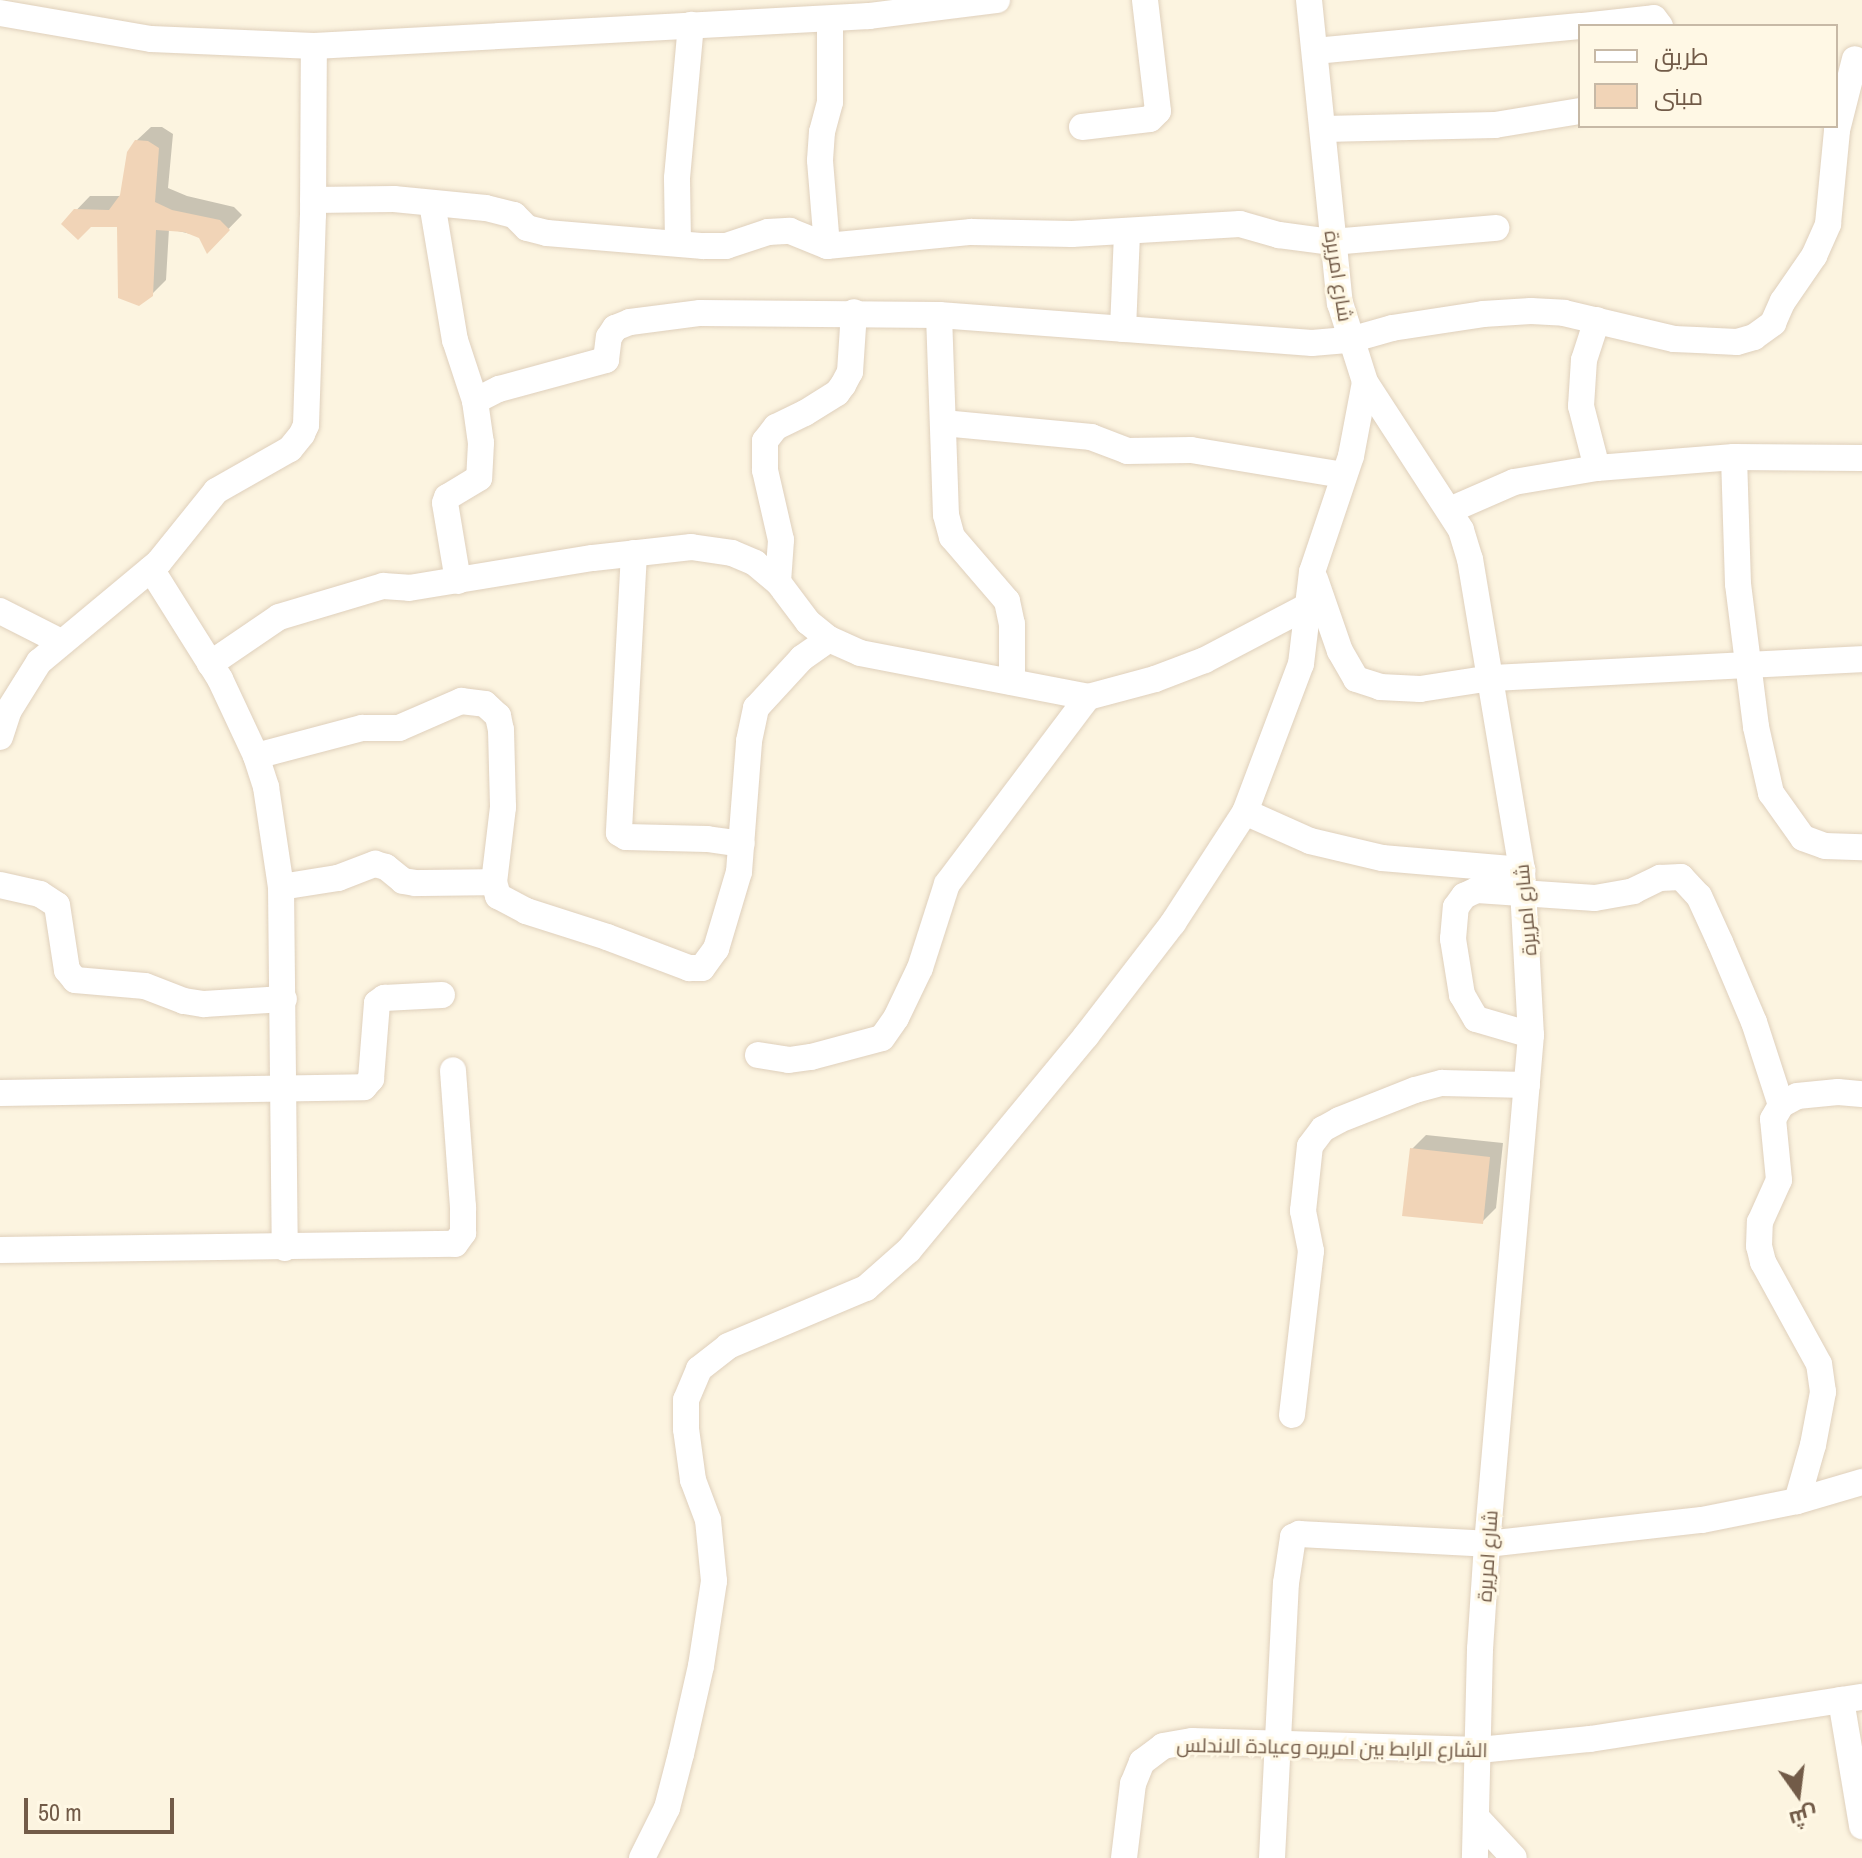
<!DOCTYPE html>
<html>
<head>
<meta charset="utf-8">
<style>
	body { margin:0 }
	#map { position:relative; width:1862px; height:1858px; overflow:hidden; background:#fcf4e0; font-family:"Archivo Narrow",Cairo,sans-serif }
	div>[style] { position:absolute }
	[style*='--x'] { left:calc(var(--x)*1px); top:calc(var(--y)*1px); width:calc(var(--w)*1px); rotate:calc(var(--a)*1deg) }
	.shadow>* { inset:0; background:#0003 }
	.building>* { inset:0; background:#f1d4b7 }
	.roads { filter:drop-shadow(0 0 2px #dfd0bc) drop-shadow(0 0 2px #dfd0bc) }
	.minor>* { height:26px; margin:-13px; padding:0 13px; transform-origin:13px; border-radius:13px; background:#fff }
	span { translate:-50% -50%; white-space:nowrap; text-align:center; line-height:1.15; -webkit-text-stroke:6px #fff8e5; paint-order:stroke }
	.street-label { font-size:20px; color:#725b48 }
	.legend { position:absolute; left:1578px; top:24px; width:260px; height:104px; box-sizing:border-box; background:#fff8e5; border:2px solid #c7b9a6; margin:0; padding:10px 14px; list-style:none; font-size:24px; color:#725b48 }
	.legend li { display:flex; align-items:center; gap:16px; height:40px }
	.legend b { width:40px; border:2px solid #c7b9a6 }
	.north { position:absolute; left:1758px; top:1754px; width:80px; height:80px; -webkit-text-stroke:6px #fff8e5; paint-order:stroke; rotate:166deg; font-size:22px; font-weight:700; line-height:32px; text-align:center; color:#725b48 }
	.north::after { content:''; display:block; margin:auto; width:28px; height:36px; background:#725b48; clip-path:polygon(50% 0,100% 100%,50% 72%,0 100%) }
	.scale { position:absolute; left:24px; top:1798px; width:150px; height:36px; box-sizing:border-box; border:4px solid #725b48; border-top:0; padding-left:10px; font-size:24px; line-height:28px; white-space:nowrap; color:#725b48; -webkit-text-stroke:6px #fff8e5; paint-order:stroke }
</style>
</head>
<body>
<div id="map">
	<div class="shadow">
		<div style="clip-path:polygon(151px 127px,162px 127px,173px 134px,168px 188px,187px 196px,234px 207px,242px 215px,207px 251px,200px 236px,169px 229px,166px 280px,151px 295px,119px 225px,64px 223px,90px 196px,121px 196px,136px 141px)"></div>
		<div style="clip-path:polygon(1426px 1135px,1503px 1143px,1496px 1208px,1482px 1222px,1412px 1149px)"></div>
	</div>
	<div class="building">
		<div style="clip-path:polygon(135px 140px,148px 141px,159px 148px,155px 202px,172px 210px,220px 220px,230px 230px,207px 254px,199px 238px,184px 232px,156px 230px,153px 296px,139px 306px,118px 298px,117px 227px,91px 227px,78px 240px,61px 224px,74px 209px,109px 210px,120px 195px,127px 152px)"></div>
		<div style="clip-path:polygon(1410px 1148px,1490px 1157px,1483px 1224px,1402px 1216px)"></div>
	</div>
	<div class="roads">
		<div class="minor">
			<div style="--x:1309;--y:0;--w:305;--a:84.2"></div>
			<div style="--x:1340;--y:303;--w:83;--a:72.4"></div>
			<div style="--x:1365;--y:382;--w:176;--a:57"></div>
			<div style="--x:1461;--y:530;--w:30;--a:73"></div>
			<div style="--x:1470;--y:559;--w:315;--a:80.5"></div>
			<div style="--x:1522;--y:870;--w:165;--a:86.9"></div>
			<div style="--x:1531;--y:1035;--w:511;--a:94.94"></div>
			<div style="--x:1487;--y:1544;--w:105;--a:93.8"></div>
			<div style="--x:1480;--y:1649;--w:209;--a:91.4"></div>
			<div style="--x:0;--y:13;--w:153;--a:9.8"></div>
			<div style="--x:151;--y:39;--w:163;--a:2.5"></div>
			<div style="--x:314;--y:46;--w:556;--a:-3.09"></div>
			<div style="--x:869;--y:16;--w:129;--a:-7.1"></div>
			<div style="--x:1583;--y:26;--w:71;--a:-6.4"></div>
			<div style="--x:1654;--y:18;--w:10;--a:53"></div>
			<div style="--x:1315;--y:51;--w:266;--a:-5.4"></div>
			<div style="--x:1082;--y:127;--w:68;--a:-6.7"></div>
			<div style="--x:1150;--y:119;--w:11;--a:-45"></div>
			<div style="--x:1158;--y:111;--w:112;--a:-96.7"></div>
			<div style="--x:1324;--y:129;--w:171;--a:-1.3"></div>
			<div style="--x:1495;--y:125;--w:86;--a:-9.4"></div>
			<div style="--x:313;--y:200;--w:81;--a:-0.7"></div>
			<div style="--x:394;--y:199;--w:92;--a:5.6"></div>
			<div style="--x:486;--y:208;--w:29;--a:14"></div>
			<div style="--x:514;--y:215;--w:18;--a:45"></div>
			<div style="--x:527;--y:228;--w:21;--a:14"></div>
			<div style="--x:547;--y:233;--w:157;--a:4.8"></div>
			<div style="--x:703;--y:246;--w:23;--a:0"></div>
			<div style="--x:726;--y:246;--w:44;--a:-18.4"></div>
			<div style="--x:768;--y:232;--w:22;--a:-3"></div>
			<div style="--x:790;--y:231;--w:40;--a:22"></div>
			<div style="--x:827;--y:246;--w:145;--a:-5.6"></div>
			<div style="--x:971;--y:232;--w:101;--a:1.1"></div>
			<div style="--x:1072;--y:234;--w:168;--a:-3.4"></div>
			<div style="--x:1240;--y:224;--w:41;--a:15.8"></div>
			<div style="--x:1279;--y:235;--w:53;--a:7.5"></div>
			<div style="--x:1332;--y:242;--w:165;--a:-4.9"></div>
			<div style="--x:432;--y:203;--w:139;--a:80.5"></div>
			<div style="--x:455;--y:340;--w:64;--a:71.8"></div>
			<div style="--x:475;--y:401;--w:42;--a:81.9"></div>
			<div style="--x:481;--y:443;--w:35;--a:93"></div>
			<div style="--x:479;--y:478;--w:37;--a:149"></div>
			<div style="--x:447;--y:497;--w:6;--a:108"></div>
			<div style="--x:445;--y:503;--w:79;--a:80.5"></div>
			<div style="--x:678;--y:243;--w:65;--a:-90.9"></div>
			<div style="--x:677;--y:178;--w:154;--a:-84.8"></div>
			<div style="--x:827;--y:246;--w:86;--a:-94.7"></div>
			<div style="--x:820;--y:160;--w:28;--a:-86"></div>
			<div style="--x:822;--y:132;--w:31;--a:-75"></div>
			<div style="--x:830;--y:102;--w:83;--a:-90"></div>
			<div style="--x:939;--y:315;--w:200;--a:88"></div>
			<div style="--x:946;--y:515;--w:23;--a:75"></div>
			<div style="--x:952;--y:537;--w:84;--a:49.3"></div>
			<div style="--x:1007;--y:601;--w:24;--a:78"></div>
			<div style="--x:1012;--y:624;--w:58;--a:90"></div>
			<div style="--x:1123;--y:329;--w:97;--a:-87.6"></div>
			<div style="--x:475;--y:401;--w:27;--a:-27"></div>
			<div style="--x:499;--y:389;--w:111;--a:-15.2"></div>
			<div style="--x:606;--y:360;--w:23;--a:-83"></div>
			<div style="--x:609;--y:337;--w:11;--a:-56"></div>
			<div style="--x:615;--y:328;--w:16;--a:-22"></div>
			<div style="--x:630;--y:322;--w:71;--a:-7.3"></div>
			<div style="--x:700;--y:313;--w:239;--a:0.5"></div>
			<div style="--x:939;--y:315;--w:374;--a:4.3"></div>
			<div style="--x:1312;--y:343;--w:38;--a:-5"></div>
			<div style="--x:1350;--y:340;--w:44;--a:-15.9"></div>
			<div style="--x:1392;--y:328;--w:92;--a:-8.7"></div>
			<div style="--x:1483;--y:314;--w:48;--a:-3.6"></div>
			<div style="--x:1531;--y:311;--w:33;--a:3"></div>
			<div style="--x:1564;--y:313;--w:113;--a:13.3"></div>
			<div style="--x:1674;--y:339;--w:63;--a:2.7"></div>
			<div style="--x:1737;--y:342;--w:18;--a:-16"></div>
			<div style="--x:1754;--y:337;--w:24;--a:-36"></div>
			<div style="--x:1773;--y:323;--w:24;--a:-66"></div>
			<div style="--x:1783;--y:301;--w:55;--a:-55.4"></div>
			<div style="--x:1814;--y:256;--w:35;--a:-66"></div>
			<div style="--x:1828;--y:224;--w:94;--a:-84.5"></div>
			<div style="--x:1837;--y:130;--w:73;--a:-75.8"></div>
			<div style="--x:943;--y:423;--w:149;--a:5.4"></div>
			<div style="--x:1091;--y:437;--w:39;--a:21"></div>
			<div style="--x:1127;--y:451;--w:64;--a:-0.9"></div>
			<div style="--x:1191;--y:450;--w:155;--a:9.3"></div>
			<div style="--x:1734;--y:457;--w:127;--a:88.2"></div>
			<div style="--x:1738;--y:584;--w:144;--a:82.8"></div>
			<div style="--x:1756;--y:727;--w:68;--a:77.2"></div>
			<div style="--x:1771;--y:793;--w:55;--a:54.6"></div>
			<div style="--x:1803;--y:838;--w:23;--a:20"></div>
			<div style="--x:1825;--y:846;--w:37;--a:2"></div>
			<div style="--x:1597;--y:468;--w:64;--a:-104.5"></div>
			<div style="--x:1581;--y:406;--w:46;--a:-86.3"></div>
			<div style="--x:1584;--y:360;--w:42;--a:-72"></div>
			<div style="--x:1450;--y:510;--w:70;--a:-23.6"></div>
			<div style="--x:1514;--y:482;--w:84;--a:-9.6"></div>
			<div style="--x:1597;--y:468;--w:137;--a:-4.6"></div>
			<div style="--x:1734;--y:457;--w:128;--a:0.4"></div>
			<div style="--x:634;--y:553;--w:280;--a:93.1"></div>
			<div style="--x:619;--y:833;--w:8;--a:30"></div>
			<div style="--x:626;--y:837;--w:81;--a:1.4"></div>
			<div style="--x:707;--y:839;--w:35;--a:8"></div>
			<div style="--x:151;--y:569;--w:130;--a:57.9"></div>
			<div style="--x:220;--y:679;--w:85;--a:64.9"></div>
			<div style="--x:256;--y:756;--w:33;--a:72"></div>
			<div style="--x:266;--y:787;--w:101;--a:81.5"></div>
			<div style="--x:281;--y:887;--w:361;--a:89.4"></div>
			<div style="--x:1315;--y:579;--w:76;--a:70.9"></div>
			<div style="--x:1340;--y:651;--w:32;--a:60"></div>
			<div style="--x:1356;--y:679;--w:25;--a:18"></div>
			<div style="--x:1380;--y:687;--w:40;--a:2.9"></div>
			<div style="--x:1420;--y:689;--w:72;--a:-8.8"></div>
			<div style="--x:1491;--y:678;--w:371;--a:-2.9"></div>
			<div style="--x:778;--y:582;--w:42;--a:-85.9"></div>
			<div style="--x:781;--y:540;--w:72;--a:-102.9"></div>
			<div style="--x:765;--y:470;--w:29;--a:-90"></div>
			<div style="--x:765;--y:441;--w:18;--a:-52"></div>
			<div style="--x:776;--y:427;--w:32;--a:-26"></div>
			<div style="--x:805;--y:413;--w:38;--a:-32"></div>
			<div style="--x:837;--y:393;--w:10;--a:-53"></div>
			<div style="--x:843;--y:385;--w:15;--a:-62"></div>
			<div style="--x:850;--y:372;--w:60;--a:-86.2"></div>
			<div style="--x:0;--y:611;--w:68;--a:26.9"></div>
			<div style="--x:210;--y:664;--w:83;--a:-34.3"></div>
			<div style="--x:279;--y:617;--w:109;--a:-16.6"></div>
			<div style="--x:383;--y:586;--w:26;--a:4"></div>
			<div style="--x:409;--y:588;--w:186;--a:-9.3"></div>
			<div style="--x:593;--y:558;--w:99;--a:-6.4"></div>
			<div style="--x:691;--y:547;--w:41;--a:8.3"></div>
			<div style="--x:732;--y:553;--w:25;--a:23"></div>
			<div style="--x:755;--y:563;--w:30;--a:40"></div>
			<div style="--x:778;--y:582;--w:50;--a:53.1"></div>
			<div style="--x:808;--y:622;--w:27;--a:39"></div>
			<div style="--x:829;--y:639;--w:34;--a:24"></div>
			<div style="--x:860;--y:653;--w:232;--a:10.9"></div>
			<div style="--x:1088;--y:697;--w:69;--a:-15"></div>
			<div style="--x:1155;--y:679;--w:53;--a:-20.8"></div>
			<div style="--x:1205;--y:660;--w:116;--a:-27.7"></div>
			<div style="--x:0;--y:737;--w:28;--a:-72"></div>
			<div style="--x:9;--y:710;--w:57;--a:-58"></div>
			<div style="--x:39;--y:662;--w:156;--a:-39.8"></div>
			<div style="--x:159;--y:562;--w:91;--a:-51.2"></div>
			<div style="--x:216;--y:491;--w:85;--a:-29.6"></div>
			<div style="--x:290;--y:449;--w:19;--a:-51"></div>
			<div style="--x:302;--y:434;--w:10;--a:-66"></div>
			<div style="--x:306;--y:425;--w:210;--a:-88.1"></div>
			<div style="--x:313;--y:215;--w:169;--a:-89.7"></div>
			<div style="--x:256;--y:756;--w:110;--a:-14.8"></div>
			<div style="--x:362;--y:728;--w:37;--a:0"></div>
			<div style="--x:399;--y:728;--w:68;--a:-23.5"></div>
			<div style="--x:461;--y:701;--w:24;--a:7"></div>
			<div style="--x:485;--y:704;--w:18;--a:43"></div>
			<div style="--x:498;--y:716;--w:14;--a:78"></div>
			<div style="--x:501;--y:730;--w:77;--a:88.5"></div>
			<div style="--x:503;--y:807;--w:76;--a:96.8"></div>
			<div style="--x:494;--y:882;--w:15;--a:74"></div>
			<div style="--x:498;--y:896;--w:32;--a:28"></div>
			<div style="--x:526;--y:911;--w:85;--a:17.8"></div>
			<div style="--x:607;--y:937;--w:88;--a:20.7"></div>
			<div style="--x:689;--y:968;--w:13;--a:0"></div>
			<div style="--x:702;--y:968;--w:24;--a:-54"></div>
			<div style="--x:716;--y:949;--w:80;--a:-73.4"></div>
			<div style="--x:739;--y:872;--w:131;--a:-85.6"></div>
			<div style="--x:749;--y:741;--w:34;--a:-78"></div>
			<div style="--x:756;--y:708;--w:68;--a:-47.4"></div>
			<div style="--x:802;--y:658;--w:33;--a:-35"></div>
			<div style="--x:1245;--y:812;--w:71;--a:24"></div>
			<div style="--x:1310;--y:841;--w:74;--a:13.3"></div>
			<div style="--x:1382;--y:858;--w:141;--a:4.9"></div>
			<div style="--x:0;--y:885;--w:41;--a:12.7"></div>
			<div style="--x:40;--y:894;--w:20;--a:33"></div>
			<div style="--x:57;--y:905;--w:66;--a:81.3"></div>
			<div style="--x:67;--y:970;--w:13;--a:51"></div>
			<div style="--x:75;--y:980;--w:70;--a:4.9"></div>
			<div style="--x:145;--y:986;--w:42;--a:21"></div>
			<div style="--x:184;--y:1001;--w:20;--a:9"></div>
			<div style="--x:204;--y:1004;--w:80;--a:-3.6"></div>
			<div style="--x:281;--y:887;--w:58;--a:-9"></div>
			<div style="--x:338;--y:878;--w:40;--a:-21"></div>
			<div style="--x:375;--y:864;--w:11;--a:15"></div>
			<div style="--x:386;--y:867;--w:22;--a:39"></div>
			<div style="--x:403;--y:881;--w:12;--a:9"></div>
			<div style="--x:415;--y:883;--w:79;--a:-0.7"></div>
			<div style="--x:1531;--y:1035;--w:57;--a:-163.8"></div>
			<div style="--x:1476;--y:1019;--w:28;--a:-120"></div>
			<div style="--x:1462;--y:995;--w:57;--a:-99.1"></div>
			<div style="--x:1453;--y:939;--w:32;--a:-85"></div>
			<div style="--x:1456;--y:907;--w:14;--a:-54"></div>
			<div style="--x:1464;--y:896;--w:14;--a:-25"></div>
			<div style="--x:1477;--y:890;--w:118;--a:3.9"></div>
			<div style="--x:1595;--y:898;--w:39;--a:-10"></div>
			<div style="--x:1633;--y:891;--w:30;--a:-26"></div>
			<div style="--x:1660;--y:878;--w:21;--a:-3"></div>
			<div style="--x:1681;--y:877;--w:26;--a:47"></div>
			<div style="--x:1699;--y:896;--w:51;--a:65.5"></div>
			<div style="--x:1720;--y:942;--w:87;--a:67"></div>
			<div style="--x:1754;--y:1022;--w:87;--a:72"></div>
			<div style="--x:758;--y:1055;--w:31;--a:9"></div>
			<div style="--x:789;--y:1060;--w:22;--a:-8"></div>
			<div style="--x:811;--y:1057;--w:73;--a:-15"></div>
			<div style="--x:882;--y:1038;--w:24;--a:-55"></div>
			<div style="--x:896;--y:1018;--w:55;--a:-64.4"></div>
			<div style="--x:920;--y:968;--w:88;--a:-72.2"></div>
			<div style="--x:947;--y:884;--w:234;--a:-53"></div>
			<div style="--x:0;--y:1093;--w:364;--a:-0.9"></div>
			<div style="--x:364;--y:1087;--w:11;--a:-49"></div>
			<div style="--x:371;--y:1079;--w:76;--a:-85.5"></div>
			<div style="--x:377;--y:1003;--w:9;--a:-36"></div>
			<div style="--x:384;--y:998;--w:58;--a:-3"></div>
			<div style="--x:0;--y:1250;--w:455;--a:-0.8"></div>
			<div style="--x:455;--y:1244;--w:14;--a:-54"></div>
			<div style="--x:463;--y:1233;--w:26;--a:-90"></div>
			<div style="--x:463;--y:1207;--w:137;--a:-94.2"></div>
			<div style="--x:1292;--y:1415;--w:165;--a:-83.4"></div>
			<div style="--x:1311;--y:1251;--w:41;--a:-101.3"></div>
			<div style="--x:1303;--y:1211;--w:65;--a:-83.9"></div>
			<div style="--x:1310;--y:1146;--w:21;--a:-53"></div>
			<div style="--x:1323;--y:1129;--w:18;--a:-29"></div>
			<div style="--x:1339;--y:1120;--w:82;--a:-21.5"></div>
			<div style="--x:1415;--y:1090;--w:28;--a:-15"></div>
			<div style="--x:1442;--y:1083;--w:85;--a:1.3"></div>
			<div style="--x:1797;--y:1501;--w:58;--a:-74.1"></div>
			<div style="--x:1813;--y:1445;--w:54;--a:-79.3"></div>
			<div style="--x:1823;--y:1392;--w:28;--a:-98"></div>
			<div style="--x:1819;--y:1364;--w:116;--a:-118.8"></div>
			<div style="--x:1763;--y:1262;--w:16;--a:-104"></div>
			<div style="--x:1759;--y:1246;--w:24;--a:-88"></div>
			<div style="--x:1760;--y:1222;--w:46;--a:-65.7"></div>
			<div style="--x:1779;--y:1180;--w:61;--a:-95.6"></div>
			<div style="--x:1773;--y:1119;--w:16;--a:-60"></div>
			<div style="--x:1781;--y:1105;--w:18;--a:-29"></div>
			<div style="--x:1797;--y:1096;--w:41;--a:-5.6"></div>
			<div style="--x:1838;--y:1092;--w:24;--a:5"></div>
			<div style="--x:1841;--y:1700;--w:128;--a:80.5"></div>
			<div style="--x:1477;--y:1818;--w:54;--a:47.2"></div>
			<div style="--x:642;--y:1858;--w:56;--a:-63.4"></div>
			<div style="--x:667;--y:1808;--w:56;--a:-75.5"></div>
			<div style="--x:681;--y:1754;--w:90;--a:-77.2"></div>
			<div style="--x:701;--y:1666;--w:86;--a:-81.3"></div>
			<div style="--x:714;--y:1581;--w:61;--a:-95.6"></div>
			<div style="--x:708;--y:1520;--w:43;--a:-110.6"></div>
			<div style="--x:693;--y:1480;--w:51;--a:-97.8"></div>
			<div style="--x:686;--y:1429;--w:29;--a:-90"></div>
			<div style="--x:686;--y:1400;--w:34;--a:-67"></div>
			<div style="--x:699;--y:1369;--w:37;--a:-38"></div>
			<div style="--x:728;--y:1346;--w:150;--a:-22.8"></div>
			<div style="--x:866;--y:1288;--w:57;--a:-41.5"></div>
			<div style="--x:909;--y:1250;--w:278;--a:-50.4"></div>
			<div style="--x:1086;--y:1036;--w:143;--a:-52.4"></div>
			<div style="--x:1173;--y:923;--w:132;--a:-57"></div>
			<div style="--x:1245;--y:812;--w:158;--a:-69.3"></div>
			<div style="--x:1301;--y:664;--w:93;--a:-83.2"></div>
			<div style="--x:1312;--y:572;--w:122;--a:-71.4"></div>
			<div style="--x:1351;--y:456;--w:75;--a:-79.3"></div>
			<div style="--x:1124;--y:1858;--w:75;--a:-83.1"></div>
			<div style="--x:1133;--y:1784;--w:24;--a:-68"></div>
			<div style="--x:1142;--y:1762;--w:26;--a:-37"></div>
			<div style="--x:1163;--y:1746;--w:29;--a:-10"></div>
			<div style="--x:1192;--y:1741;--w:287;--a:1.8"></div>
			<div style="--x:1479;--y:1750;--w:112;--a:-5.7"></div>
			<div style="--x:1590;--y:1739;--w:275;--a:-8.8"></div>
			<div style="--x:1272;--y:1858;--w:275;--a:-87.1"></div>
			<div style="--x:1286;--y:1583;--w:47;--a:-81.3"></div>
			<div style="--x:1293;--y:1537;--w:7;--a:-27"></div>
			<div style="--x:1299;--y:1534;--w:188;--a:3"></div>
			<div style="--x:1487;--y:1544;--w:216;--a:-6.4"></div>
			<div style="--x:1702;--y:1520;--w:97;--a:-11.3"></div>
			<div style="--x:1797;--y:1501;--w:68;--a:-16.3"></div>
		</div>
	</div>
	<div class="street-label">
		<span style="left:1339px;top:276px;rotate:81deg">شارع امريرة</span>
		<span style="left:1525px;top:910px;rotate:-95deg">شارع امريرة</span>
		<span style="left:1487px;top:1556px;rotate:-86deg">شارع امريرة</span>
		<span style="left:1332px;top:1747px;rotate:1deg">الشارع الرابط بين امريره وعيادة الاندلس</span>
	</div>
	<ul class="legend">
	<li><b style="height:10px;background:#fff"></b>طريق</li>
	<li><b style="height:22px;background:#f1d4b7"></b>مبنى</li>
	</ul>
	<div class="north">ش</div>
	<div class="scale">50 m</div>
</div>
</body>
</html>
